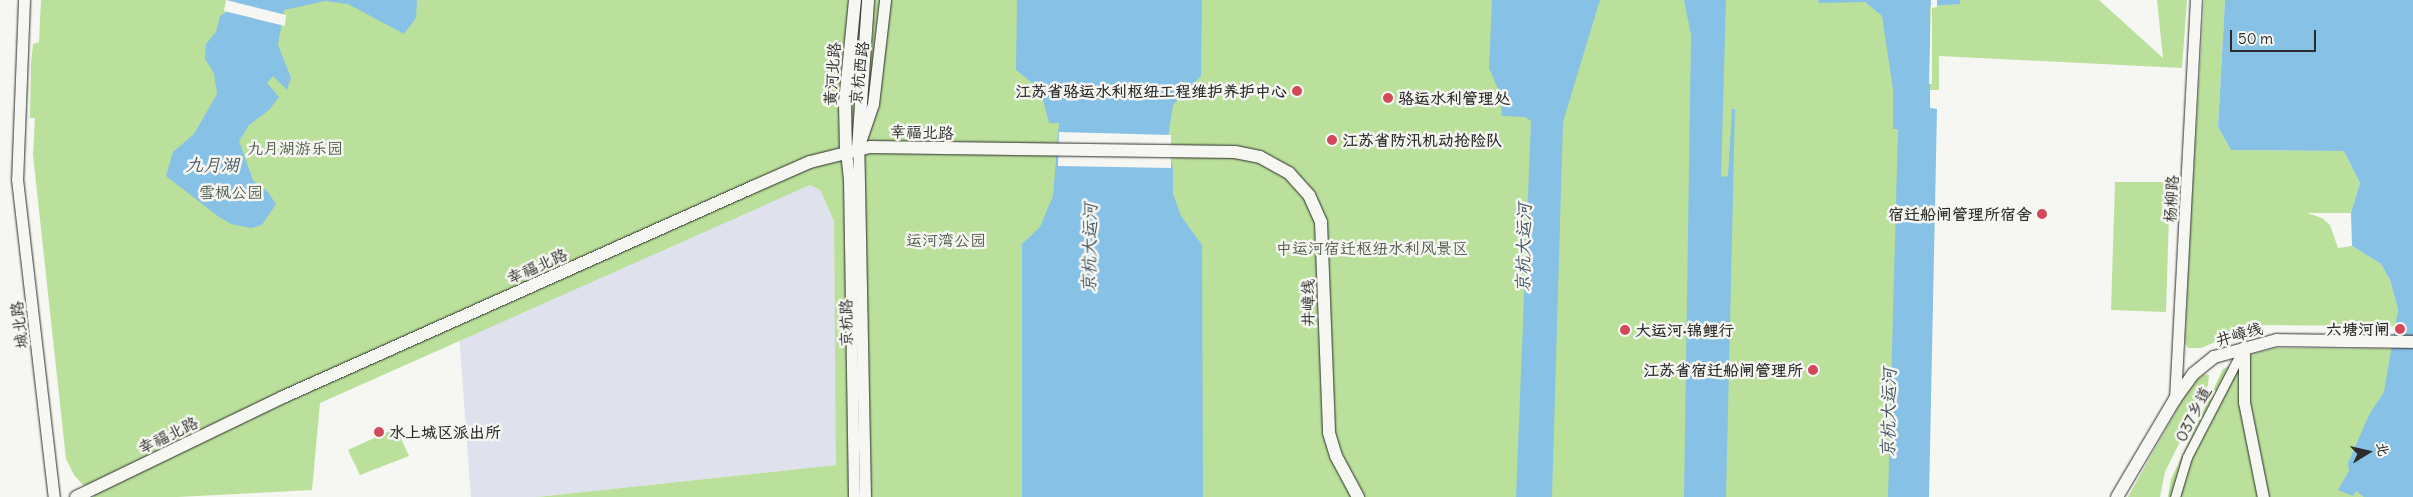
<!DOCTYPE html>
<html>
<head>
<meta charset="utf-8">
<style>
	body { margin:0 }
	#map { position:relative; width:2413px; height:497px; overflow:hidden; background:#f6f6f2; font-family:Delius,"LXGW WenKai TC",sans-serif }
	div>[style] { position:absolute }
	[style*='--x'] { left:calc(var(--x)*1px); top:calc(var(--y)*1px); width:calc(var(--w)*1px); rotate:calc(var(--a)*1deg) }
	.built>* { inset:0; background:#dfe1ed }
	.green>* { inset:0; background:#bbe09b }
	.water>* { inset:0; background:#87c1e6 }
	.pier>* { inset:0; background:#f6f6f2 }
	.roads { filter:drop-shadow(0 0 1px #2b2b2b) drop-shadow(0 0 1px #2b2b2b) }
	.minor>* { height:9px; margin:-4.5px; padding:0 4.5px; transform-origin:4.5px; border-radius:4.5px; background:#f6f6f2 }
	.tertiary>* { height:11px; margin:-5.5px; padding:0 5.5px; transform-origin:5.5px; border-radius:5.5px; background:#f6f6f2 }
	.secondary>* { height:12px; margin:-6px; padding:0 6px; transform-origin:6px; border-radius:6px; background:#f6f6f2 }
	.dots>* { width:14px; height:14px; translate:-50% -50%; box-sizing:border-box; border:2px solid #f6f6f2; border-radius:50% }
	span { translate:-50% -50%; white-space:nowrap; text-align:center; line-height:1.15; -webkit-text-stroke:5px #f6f6f2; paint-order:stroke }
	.street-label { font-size:16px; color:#2b2b2b }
	.poi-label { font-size:16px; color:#2b2b2b; font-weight:700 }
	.right { translate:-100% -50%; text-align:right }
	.left { translate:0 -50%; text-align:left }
	.park-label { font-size:16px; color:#4f5847 }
	.water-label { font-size:18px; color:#475863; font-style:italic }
	.north { position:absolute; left:2343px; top:427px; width:50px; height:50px; -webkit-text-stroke:4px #f6f6f2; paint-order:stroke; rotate:80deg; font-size:14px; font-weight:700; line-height:20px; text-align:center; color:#2b2b2b }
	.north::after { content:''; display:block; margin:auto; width:18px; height:22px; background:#2b2b2b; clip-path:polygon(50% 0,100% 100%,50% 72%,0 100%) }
	.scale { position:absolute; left:2230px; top:30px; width:86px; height:22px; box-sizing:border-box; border:2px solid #2b2b2b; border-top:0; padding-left:6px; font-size:15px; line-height:18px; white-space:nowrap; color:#2b2b2b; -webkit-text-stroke:4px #f6f6f2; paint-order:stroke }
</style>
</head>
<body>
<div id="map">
	<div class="built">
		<div style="clip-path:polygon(810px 185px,820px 190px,834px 221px,837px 465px,537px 497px,471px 497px,459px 335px)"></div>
	</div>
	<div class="green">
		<div style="clip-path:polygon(41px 0,2099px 0,2163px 58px,2157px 0,2187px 0,2182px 68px,1939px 56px,1939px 90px,1912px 90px,1902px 497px,537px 497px,836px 465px,834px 221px,820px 190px,810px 185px,320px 403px,312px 490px,177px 497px,94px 497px,74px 475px,66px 459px,33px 155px,35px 118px,30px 118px,31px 64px,33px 44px,39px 42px)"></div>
		<div style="clip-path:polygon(2204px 0,2225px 0,2218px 127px,2231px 150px,2344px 151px,2360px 183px,2351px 213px,2307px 213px,2322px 218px,2330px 225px,2338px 248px,2352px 246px,2381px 264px,2390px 280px,2398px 310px,2396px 326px,2258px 325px,2201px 348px,2188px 348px,2185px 343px,2191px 212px)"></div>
		<div style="clip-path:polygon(2115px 182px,2170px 182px,2166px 312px,2111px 310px)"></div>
		<div style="clip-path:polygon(2275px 348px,2413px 349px,2413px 497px,2168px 497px,2171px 479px,2223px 369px,2253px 354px)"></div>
		<div style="clip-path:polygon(2204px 374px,2209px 375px,2208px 385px,2165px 472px,2160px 497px,2128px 497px,2181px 402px,2193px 383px)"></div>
		<div style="clip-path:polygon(396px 428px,409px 456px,360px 475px,348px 450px)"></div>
	</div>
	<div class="water">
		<div style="clip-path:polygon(229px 0,417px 0,416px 18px,404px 34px,348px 4px,325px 1px,284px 10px,278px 45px,291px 78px,287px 90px,273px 76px,267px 83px,279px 97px,269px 110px,249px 125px,239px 141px,253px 180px,267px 191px,276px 204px,262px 225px,251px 228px,231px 224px,219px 217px,166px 176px,173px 152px,194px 134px,217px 94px,214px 73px,205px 59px,206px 44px,216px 32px,220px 16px,227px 12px)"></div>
		<div style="clip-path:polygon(1017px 0,1202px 0,1201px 76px,1173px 105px,1167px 144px,1173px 168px,1173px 194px,1181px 216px,1202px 245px,1203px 497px,1022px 497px,1022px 244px,1040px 227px,1053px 196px,1059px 123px,1049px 123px,1042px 96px,1031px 82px,1016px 70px)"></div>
		<div style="clip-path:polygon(1492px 0,1600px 0,1563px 122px,1552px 497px,1516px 497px,1531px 121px,1525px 117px,1502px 116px,1499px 91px,1489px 68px)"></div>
		<div style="clip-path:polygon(1684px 0,1726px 0,1721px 177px,1728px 176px,1732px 109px,1735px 109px,1726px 497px,1684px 497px,1691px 35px)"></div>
		<div style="clip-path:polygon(1818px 0,1960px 0,1960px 4px,1930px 6px,1930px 108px,1937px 109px,1929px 497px,1888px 497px,1898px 129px,1893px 129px,1893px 90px,1882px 16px,1865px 2px,1819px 3px)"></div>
		<div style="clip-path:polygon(2225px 0,2413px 0,2413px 497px,2364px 497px,2356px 491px,2353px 496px,2338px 490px,2349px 471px,2348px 463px,2369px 415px,2384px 392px,2398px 310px,2390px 280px,2381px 264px,2352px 246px,2351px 213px,2360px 183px,2344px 151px,2231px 150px,2218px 127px)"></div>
	</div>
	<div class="pier">
		<div style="clip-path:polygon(226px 0,286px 15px,285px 26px,224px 11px)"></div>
		<div style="clip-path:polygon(1931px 0,1937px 0,1937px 7px,1932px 8px,1932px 84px,1929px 84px)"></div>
		<div style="clip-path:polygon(1059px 132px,1171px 135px,1171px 168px,1058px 166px)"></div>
	</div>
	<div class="roads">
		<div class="minor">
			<div style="--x:2175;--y:497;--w:42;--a:-73.3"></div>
			<div style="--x:2187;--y:457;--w:122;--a:-62.6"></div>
		</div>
		<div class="tertiary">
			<div style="--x:24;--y:0;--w:179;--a:92.2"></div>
			<div style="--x:17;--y:179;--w:320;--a:83.4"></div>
			<div style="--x:846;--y:151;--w:28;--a:84"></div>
			<div style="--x:849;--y:179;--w:318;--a:89.1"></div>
			<div style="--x:2244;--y:347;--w:55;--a:90"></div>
			<div style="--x:2244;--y:402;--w:97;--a:78.7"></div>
			<div style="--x:2175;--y:399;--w:400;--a:-87"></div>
			<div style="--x:865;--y:497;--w:349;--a:-91.1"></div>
			<div style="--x:858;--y:148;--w:46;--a:-71.2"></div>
			<div style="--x:873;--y:104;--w:105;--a:-83.4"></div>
		</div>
		<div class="secondary">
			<div style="--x:858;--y:148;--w:148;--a:-86.1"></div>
			<div style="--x:846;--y:151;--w:49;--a:-91.2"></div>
			<div style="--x:845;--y:102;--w:102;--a:-84.4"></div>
			<div style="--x:76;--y:497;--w:230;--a:-25.8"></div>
			<div style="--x:283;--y:397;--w:515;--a:-24.08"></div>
			<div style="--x:753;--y:187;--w:62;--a:-23.7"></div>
			<div style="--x:810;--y:162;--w:62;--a:-14"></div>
			<div style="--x:870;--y:147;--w:365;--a:0.8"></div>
			<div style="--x:1235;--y:152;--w:25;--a:11"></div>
			<div style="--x:1260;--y:157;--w:33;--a:29"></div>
			<div style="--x:1289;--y:173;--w:30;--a:48"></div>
			<div style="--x:1309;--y:195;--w:30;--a:66"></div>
			<div style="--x:1321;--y:222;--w:211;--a:87.8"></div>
			<div style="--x:1329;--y:433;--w:24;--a:73"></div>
			<div style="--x:1336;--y:456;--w:47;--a:61.8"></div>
			<div style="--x:2117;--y:497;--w:114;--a:-59.4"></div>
			<div style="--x:2175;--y:399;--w:31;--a:-54"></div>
			<div style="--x:2193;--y:374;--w:27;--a:-39"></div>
			<div style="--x:2214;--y:357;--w:65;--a:-15.1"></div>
			<div style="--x:2277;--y:340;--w:136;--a:0.8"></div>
		</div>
	</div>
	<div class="dots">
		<div style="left:1297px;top:91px;background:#d1495b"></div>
		<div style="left:1388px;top:98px;background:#d1495b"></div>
		<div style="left:1332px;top:140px;background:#d1495b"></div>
		<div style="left:2042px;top:214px;background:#d1495b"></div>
		<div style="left:2400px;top:329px;background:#d1495b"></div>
		<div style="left:1625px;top:330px;background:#d1495b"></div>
		<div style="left:1813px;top:370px;background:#d1495b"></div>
		<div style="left:379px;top:432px;background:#d1495b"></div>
	</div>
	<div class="street-label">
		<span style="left:859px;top:73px;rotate:-83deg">京杭西路</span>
		<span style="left:832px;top:74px;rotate:-86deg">黄河北路</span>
		<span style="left:922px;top:132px;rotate:2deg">幸福北路</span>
		<span style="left:2171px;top:199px;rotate:-87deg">杨柳路</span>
		<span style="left:537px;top:266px;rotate:-24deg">幸福北路</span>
		<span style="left:1308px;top:303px;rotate:-90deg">井嶂线</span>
		<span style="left:846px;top:323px;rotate:-91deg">京杭路</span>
		<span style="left:19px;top:325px;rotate:-97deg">城北路</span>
		<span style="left:2239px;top:334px;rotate:-16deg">井嶂线</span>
		<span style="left:2193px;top:414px;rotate:-63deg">037乡道</span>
		<span style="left:168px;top:435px;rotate:-26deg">幸福北路</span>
	</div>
	<div class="poi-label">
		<span class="right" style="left:1287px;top:91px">江苏省骆运水利枢纽工程维护养护中心</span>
		<span class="left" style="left:1398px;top:98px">骆运水利管理处</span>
		<span class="left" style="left:1342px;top:140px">江苏省防汛机动抢险队</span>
		<span class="right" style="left:2032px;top:214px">宿迁船闸管理所宿舍</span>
		<span class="right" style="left:2390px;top:329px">六塘河闸</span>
		<span class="left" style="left:1635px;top:330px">大运河·锦鲤行</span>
		<span class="right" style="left:1803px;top:370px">江苏省宿迁船闸管理所</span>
		<span class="left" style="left:389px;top:432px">水上城区派出所</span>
	</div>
	<div class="park-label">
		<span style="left:295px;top:148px">九月湖游乐园</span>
		<span style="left:231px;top:192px">雪枫公园</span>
		<span style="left:946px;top:240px">运河湾公园</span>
		<span style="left:1372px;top:248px">中运河宿迁枢纽水利风景区</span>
	</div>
	<div class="water-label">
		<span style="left:212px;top:165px">九月湖</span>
		<span style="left:1090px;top:248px;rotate:-89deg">京杭大运河</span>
		<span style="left:1524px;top:248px;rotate:-89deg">京杭大运河</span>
		<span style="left:1889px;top:413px;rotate:-89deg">京杭大运河</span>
	</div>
	<div class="north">北</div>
	<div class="scale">50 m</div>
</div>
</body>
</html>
